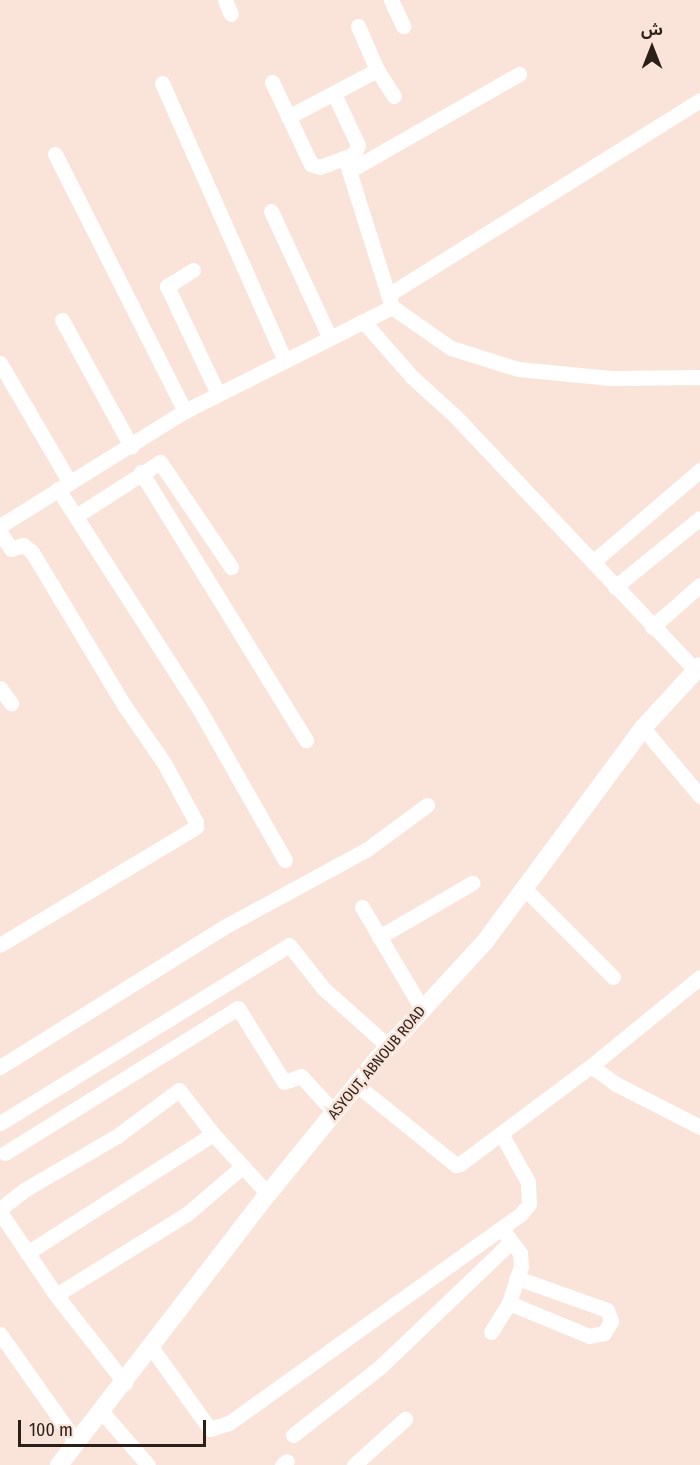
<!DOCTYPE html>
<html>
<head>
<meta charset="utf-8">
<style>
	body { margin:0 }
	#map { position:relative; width:700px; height:1465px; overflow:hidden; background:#fae4d9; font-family:"Fira Sans Condensed","Noto Sans Arabic",sans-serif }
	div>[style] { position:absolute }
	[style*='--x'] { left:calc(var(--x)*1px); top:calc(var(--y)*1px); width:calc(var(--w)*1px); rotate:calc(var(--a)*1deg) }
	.minor>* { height:15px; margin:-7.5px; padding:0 7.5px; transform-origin:7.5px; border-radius:7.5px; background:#fff }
	.tertiary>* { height:18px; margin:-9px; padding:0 9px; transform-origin:9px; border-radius:9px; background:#fff }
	span { translate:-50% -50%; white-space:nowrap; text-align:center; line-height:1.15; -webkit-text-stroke:5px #fae4d9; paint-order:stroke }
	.street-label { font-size:15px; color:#2c1f18 }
	.north { position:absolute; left:622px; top:18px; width:60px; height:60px; -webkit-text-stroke:4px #fae4d9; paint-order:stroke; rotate:0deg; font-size:16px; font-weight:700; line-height:24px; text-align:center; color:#2c1f18 }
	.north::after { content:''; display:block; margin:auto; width:21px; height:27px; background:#2c1f18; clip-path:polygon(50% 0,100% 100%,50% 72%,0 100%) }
	.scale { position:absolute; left:18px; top:1420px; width:188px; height:27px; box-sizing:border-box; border:3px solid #2c1f18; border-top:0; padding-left:8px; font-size:18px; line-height:21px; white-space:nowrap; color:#2c1f18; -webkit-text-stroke:4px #fae4d9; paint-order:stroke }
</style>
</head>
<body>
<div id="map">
	<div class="minor">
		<div style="--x:225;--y:0;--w:15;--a:67"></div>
		<div style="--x:391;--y:0;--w:29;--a:65"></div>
		<div style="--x:358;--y:26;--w:48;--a:66.6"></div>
		<div style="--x:377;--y:70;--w:31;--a:57"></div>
		<div style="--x:272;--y:82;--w:91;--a:64.6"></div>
		<div style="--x:311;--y:164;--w:9;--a:18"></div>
		<div style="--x:320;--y:167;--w:26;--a:-21"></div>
		<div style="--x:162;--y:83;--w:304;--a:66.1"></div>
		<div style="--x:334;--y:94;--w:56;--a:64.8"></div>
		<div style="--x:358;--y:145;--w:10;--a:114"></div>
		<div style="--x:354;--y:154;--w:11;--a:158"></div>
		<div style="--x:344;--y:158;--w:8;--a:67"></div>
		<div style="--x:288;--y:117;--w:101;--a:-27.8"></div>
		<div style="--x:55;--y:154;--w:288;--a:63.2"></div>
		<div style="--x:271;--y:211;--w:140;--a:65.1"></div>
		<div style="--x:193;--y:270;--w:31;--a:148"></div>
		<div style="--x:167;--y:286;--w:119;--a:64.7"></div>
		<div style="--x:388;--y:295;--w:368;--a:-32"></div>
		<div style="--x:391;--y:304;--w:139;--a:-107.5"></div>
		<div style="--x:349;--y:171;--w:196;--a:-29.7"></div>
		<div style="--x:62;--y:320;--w:144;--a:61.3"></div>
		<div style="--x:363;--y:321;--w:74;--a:48.8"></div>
		<div style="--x:412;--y:377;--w:58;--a:42.2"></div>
		<div style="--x:455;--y:416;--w:349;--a:46.6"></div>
		<div style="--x:0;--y:363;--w:137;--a:59.7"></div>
		<div style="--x:141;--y:472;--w:315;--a:58.4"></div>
		<div style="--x:58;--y:489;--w:259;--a:57.3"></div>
		<div style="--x:198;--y:707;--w:176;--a:60.4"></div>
		<div style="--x:76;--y:516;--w:100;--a:-32.7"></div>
		<div style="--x:160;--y:462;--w:127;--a:55.9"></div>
		<div style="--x:0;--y:526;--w:218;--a:-31.9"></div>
		<div style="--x:185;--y:411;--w:232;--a:-26.7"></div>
		<div style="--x:392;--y:307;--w:72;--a:34.8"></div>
		<div style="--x:451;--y:348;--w:70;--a:17.4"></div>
		<div style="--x:518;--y:369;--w:93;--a:5.5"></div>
		<div style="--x:611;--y:378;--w:89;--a:-0.6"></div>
		<div style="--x:0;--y:532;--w:20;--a:57"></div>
		<div style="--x:11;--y:549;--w:13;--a:-18"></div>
		<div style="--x:23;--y:545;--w:11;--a:38"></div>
		<div style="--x:32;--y:552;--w:179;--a:59"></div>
		<div style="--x:124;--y:705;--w:70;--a:55.4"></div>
		<div style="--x:164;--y:763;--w:67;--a:61.5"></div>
		<div style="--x:196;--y:822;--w:5;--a:90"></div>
		<div style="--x:196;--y:827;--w:229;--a:149"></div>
		<div style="--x:594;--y:561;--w:140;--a:-40.6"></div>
		<div style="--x:615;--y:587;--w:109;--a:-39.1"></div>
		<div style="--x:652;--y:627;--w:64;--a:-41.2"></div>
		<div style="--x:0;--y:688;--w:19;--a:54"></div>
		<div style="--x:643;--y:728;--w:89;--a:50"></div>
		<div style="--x:526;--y:890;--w:123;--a:45"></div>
		<div style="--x:362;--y:907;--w:118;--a:59.5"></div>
		<div style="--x:379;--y:937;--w:108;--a:-30.1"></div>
		<div style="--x:591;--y:1066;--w:29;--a:36"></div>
		<div style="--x:614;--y:1083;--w:97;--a:27.1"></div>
		<div style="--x:0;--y:1067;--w:264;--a:-32"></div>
		<div style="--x:224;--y:927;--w:162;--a:-28.5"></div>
		<div style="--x:366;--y:850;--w:76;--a:-36.4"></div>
		<div style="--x:358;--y:1086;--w:126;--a:38.9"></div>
		<div style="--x:456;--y:1165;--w:4;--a:-14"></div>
		<div style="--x:460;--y:1164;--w:164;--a:-36.8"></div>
		<div style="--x:591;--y:1066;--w:141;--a:-39.2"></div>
		<div style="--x:0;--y:1123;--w:339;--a:-31.6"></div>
		<div style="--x:289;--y:945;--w:56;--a:51.5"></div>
		<div style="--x:324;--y:989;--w:87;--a:41.7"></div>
		<div style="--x:5;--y:1153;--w:274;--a:-31.9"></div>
		<div style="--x:238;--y:1008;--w:87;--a:58.1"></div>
		<div style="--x:284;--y:1082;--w:18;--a:-19"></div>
		<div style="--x:301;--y:1076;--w:50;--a:47.4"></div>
		<div style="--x:0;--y:1209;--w:31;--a:-38"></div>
		<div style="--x:24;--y:1190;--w:108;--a:-30.1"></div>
		<div style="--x:117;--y:1136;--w:77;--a:-36.6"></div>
		<div style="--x:179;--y:1090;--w:56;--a:52.3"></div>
		<div style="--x:0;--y:1212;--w:100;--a:56"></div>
		<div style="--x:56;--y:1295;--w:112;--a:51.9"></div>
		<div style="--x:27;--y:1253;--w:221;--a:-32.6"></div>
		<div style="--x:213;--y:1134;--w:81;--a:47.5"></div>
		<div style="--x:56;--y:1295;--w:155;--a:-31.8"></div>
		<div style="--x:188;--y:1213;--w:72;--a:-40.5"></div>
		<div style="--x:509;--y:1303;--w:87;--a:22.4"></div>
		<div style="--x:589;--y:1336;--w:15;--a:-11"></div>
		<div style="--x:604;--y:1333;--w:14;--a:-60"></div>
		<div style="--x:611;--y:1321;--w:12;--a:-110"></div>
		<div style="--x:607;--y:1310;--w:96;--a:-160.4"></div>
		<div style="--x:491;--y:1332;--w:34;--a:-58"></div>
		<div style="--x:509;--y:1303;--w:38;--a:-72"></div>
		<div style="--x:521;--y:1267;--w:14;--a:-94"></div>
		<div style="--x:520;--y:1253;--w:25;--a:-127"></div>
		<div style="--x:0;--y:1334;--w:133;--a:54.8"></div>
		<div style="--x:151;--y:1347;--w:101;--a:54.3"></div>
		<div style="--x:210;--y:1429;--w:20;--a:-18"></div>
		<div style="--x:229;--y:1423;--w:359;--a:-35.6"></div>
		<div style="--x:521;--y:1214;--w:13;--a:-51"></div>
		<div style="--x:529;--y:1204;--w:22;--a:-93"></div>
		<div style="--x:528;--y:1182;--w:54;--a:-119"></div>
		<div style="--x:102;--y:1412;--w:70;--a:49"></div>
		<div style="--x:293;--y:1435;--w:110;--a:-38"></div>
		<div style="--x:380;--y:1367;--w:181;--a:-43.7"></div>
		<div style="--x:282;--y:1465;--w:6;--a:-39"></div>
		<div style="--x:354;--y:1465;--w:69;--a:-42"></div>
	</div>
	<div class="tertiary">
		<div style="--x:59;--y:1465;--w:342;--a:-52.4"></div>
		<div style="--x:268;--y:1194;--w:176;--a:-51"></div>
		<div style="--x:379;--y:1057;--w:155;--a:-47.4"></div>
		<div style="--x:484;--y:943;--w:267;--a:-53.5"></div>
		<div style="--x:643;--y:728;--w:84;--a:-47.4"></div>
	</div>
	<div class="street-label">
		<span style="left:377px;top:1063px;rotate:-50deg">ASYOUT, ABNOUB ROAD</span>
	</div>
	<div class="north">ش</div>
	<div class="scale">100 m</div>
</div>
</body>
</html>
